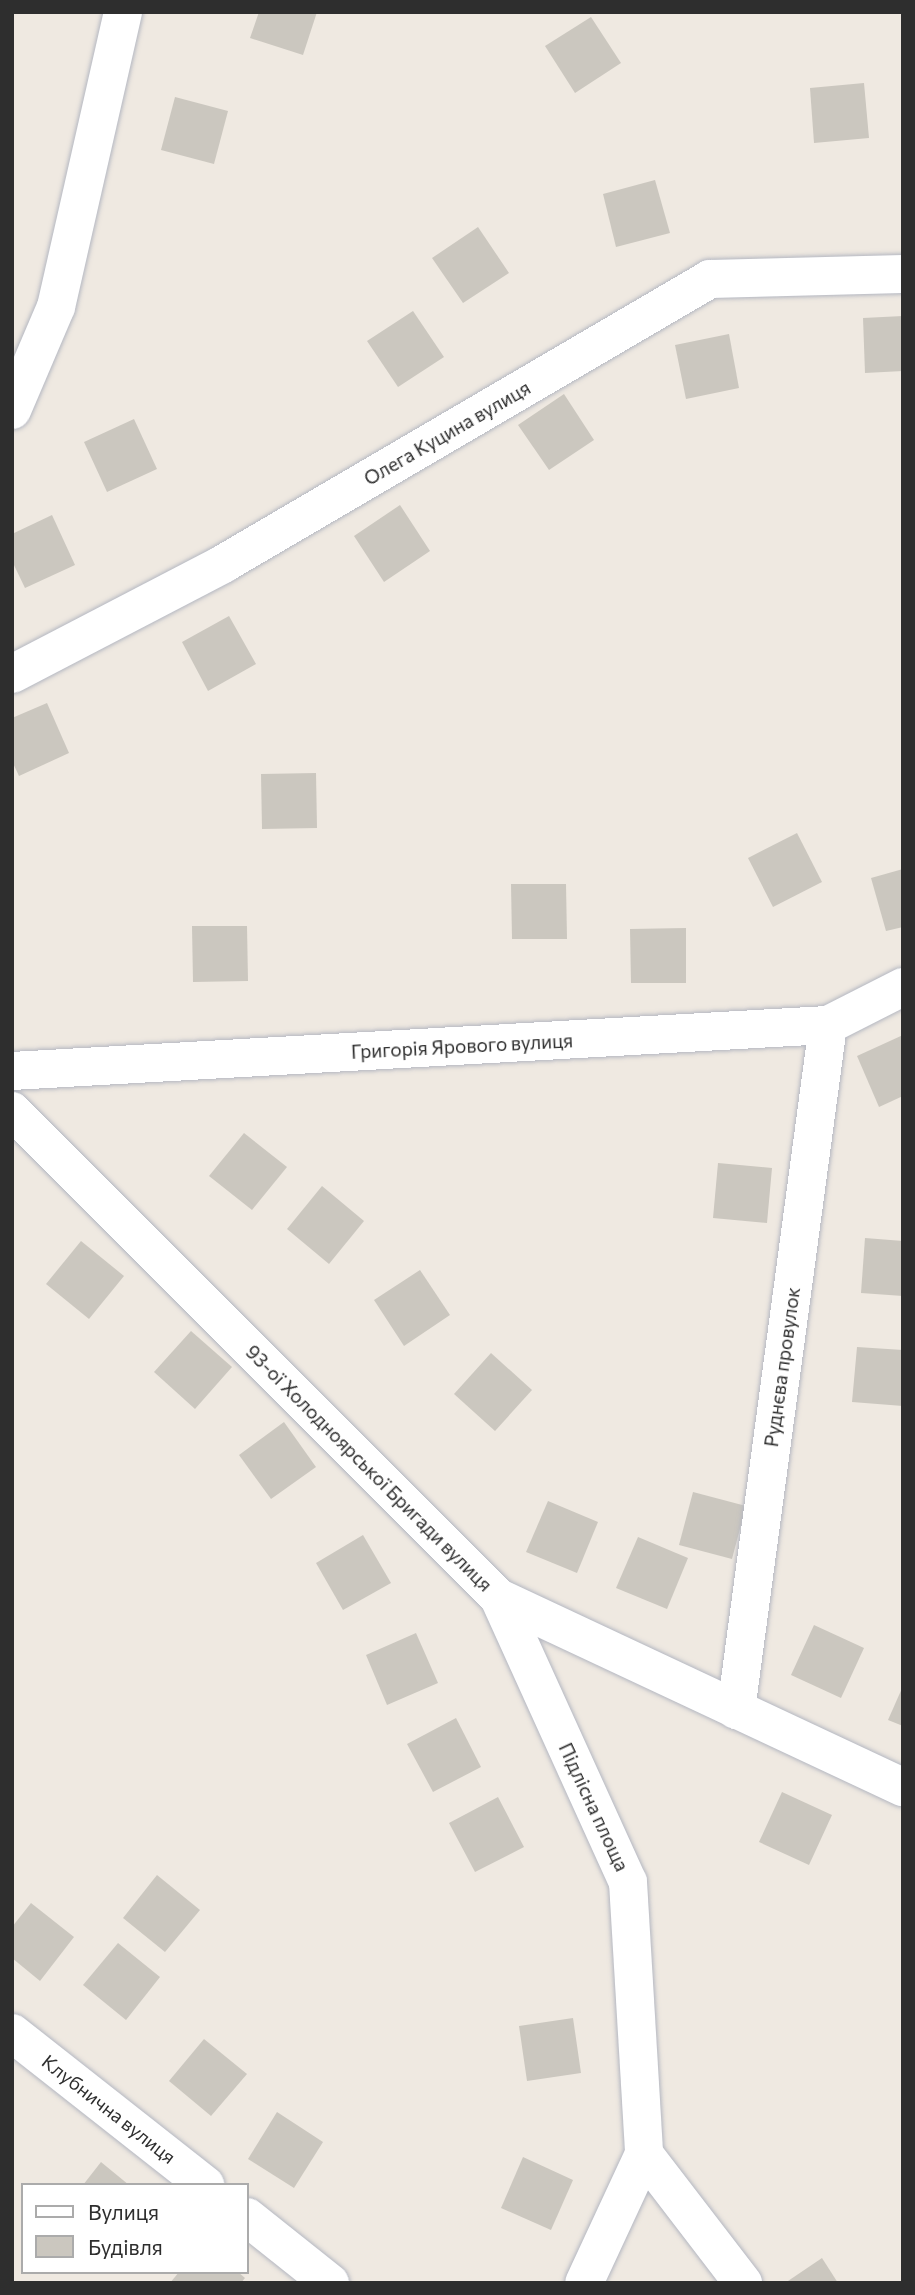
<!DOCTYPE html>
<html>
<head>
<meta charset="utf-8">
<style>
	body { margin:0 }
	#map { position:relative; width:915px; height:2295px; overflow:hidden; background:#efe9e1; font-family:Commissioner,sans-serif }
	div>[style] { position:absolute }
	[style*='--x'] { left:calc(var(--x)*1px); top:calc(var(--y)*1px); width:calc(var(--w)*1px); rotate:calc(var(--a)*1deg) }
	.building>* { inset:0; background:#cbc7bf }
	.roads { filter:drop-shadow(0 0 2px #b4b7c1) drop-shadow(0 0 2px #b4b7c1) }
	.minor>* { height:38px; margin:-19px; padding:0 19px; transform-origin:19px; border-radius:19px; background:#fff }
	span { translate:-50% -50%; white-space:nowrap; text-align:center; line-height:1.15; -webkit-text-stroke:6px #fff; paint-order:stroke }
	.street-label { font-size:19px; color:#2e2e2e }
	.frame { position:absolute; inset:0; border:14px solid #2e2e2e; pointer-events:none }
	.legend { position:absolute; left:21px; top:2183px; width:228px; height:91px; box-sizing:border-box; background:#fff; border:2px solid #ababab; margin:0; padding:9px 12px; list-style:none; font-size:21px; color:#2e2e2e }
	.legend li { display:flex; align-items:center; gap:14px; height:35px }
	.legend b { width:35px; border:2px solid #ababab }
</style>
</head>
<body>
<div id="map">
	<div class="building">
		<div style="clip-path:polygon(259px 12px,317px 12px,303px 55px,250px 38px)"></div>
		<div style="clip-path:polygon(591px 17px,621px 63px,575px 93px,545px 46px)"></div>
		<div style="clip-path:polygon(864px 83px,869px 138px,814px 143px,810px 88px)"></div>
		<div style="clip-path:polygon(175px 97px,228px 111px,214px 164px,161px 150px)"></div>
		<div style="clip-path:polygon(655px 180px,670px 233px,616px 247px,603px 194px)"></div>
		<div style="clip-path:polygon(478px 227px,509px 273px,463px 303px,432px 258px)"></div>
		<div style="clip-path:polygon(413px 311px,444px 357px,398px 387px,367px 341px)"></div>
		<div style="clip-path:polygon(903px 316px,903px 371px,865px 373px,863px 318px)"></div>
		<div style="clip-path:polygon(729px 334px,739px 388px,686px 399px,675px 345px)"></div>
		<div style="clip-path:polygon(564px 394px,594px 440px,549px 470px,518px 425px)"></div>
		<div style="clip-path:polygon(134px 419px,157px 469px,107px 492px,84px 442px)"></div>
		<div style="clip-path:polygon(400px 505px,430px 551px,384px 582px,354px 536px)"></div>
		<div style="clip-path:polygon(52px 515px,75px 565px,25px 588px,12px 561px,12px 534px)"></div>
		<div style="clip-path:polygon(229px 616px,256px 664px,208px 691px,182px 642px)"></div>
		<div style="clip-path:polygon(47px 703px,69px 753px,19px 776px,12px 761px,12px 718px)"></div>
		<div style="clip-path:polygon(316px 773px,317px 828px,262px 829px,261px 774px)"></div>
		<div style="clip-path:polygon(797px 833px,822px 882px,773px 907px,748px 858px)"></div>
		<div style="clip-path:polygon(903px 869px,903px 927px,886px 931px,871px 878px)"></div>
		<div style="clip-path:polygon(511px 884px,566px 884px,567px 939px,512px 939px)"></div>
		<div style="clip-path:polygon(192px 926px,247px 926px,248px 981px,193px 982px)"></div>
		<div style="clip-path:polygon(686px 928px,686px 983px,631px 983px,630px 929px)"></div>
		<div style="clip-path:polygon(903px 1035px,903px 1096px,879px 1107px,857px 1056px)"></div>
		<div style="clip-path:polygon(244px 1133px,287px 1167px,252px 1210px,209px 1176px)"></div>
		<div style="clip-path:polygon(718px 1163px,772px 1168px,767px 1223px,713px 1218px)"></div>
		<div style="clip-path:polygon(322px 1186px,364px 1221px,329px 1264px,287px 1229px)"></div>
		<div style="clip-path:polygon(865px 1238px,903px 1241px,903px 1296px,861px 1293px)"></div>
		<div style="clip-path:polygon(81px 1241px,124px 1276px,89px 1319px,46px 1284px)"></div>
		<div style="clip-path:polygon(420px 1270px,450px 1315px,404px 1346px,374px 1300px)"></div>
		<div style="clip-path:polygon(191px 1331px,232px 1367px,195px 1409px,154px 1372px)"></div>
		<div style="clip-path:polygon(857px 1347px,903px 1350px,903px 1406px,852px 1402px)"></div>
		<div style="clip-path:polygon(491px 1353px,532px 1390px,495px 1431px,454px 1394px)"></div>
		<div style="clip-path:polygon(284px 1422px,316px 1467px,271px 1499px,239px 1455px)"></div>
		<div style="clip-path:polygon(693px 1492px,746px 1506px,732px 1559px,679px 1545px)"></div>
		<div style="clip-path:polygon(548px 1501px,598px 1522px,577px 1573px,526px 1552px)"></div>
		<div style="clip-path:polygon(363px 1535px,391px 1583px,343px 1610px,316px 1563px)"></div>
		<div style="clip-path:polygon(638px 1537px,688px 1558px,667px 1609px,616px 1588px)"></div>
		<div style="clip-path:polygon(814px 1625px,864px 1648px,841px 1698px,791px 1675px)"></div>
		<div style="clip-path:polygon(416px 1633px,438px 1683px,387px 1705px,366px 1655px)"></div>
		<div style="clip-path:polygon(903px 1686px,903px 1726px,888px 1720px)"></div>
		<div style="clip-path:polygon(456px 1718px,481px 1767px,433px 1792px,407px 1744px)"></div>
		<div style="clip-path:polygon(782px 1792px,832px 1815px,809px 1865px,759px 1842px)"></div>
		<div style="clip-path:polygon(498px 1797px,524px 1847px,475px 1872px,449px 1823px)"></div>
		<div style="clip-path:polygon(157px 1875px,200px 1910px,165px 1952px,123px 1918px)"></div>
		<div style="clip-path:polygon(31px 1903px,74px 1937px,40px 1981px,12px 1958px,12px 1927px)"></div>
		<div style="clip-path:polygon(118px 1943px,160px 1977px,126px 2020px,83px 1985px)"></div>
		<div style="clip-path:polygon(573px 2018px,581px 2073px,527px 2081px,519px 2026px)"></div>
		<div style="clip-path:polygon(204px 2039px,247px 2074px,211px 2116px,169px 2081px)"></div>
		<div style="clip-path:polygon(277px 2112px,323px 2142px,294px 2188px,248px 2159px)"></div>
		<div style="clip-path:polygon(523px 2157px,573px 2180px,551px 2230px,501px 2208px)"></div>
		<div style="clip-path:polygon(101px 2162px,129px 2185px,83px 2185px)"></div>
		<div style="clip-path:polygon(822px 2258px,838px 2283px,785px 2283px)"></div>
		<div style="clip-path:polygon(179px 2272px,238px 2272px,245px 2278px,241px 2283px,170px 2283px)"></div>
	</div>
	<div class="roads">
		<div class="minor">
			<div style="--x:12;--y:410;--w:112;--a:-66.9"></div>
			<div style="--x:56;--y:307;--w:303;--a:-77.2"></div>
			<div style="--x:12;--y:674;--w:238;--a:-27.5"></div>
			<div style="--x:223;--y:564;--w:564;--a:-30.34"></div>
			<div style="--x:710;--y:279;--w:193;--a:-1.5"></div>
			<div style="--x:12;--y:1071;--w:817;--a:-3.23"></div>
			<div style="--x:828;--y:1025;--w:84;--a:-26.9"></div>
			<div style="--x:12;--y:1111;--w:689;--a:45"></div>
			<div style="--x:499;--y:1598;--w:446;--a:25.1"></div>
			<div style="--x:499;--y:1598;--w:312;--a:65.6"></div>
			<div style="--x:628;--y:1882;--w:272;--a:86.6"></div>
			<div style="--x:644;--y:2154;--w:142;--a:114.9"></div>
			<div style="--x:736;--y:1710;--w:691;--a:-82.35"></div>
			<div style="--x:12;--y:2033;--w:246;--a:38.2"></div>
			<div style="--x:644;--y:2154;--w:163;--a:52.5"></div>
			<div style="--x:247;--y:2217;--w:106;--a:38.5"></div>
		</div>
	</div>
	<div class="street-label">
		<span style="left:447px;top:433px;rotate:-30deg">Олега Куцина вулиця</span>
		<span style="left:462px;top:1046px;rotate:-3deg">Григорія Ярового вулиця</span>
		<span style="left:782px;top:1367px;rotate:-82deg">Руднєва провулок</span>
		<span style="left:369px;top:1468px;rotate:45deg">93-ої Холодноярської Бригади вулиця</span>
		<span style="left:594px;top:1807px;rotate:65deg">Підлісна площа</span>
		<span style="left:109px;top:2109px;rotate:38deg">Клубнична вулиця</span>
	</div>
	<div class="frame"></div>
	<ul class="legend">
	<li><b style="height:9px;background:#fff"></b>Вулиця</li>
	<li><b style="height:19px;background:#cbc7bf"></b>Будівля</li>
	</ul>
</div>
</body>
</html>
